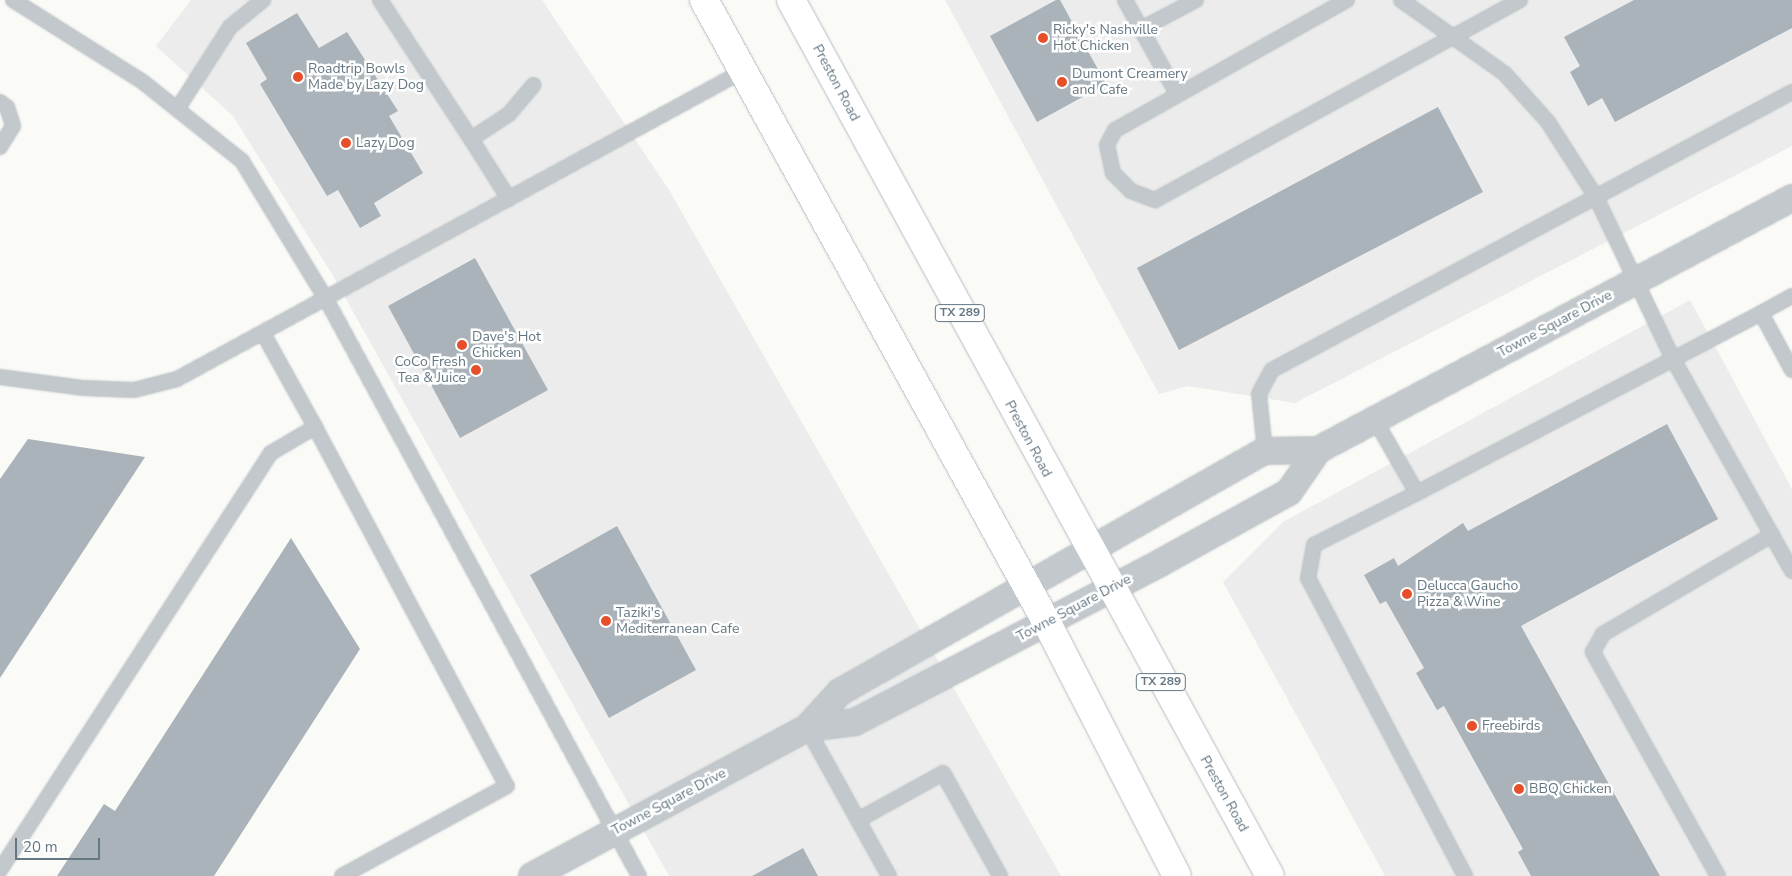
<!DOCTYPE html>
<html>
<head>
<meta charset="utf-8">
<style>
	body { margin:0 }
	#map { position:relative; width:1792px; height:876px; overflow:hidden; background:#fafaf7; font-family:"Nunito Sans",sans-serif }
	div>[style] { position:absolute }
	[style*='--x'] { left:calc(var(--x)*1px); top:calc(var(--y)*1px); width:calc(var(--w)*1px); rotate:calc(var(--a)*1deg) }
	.built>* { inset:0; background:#ebeceb }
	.building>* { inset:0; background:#aab3b9 }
	.roads { filter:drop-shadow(0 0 1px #b6bcc0) drop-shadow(0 0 1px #b6bcc0) }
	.lane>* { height:14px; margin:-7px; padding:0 7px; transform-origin:7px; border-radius:7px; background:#c3c8cc }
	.street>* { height:26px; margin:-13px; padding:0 13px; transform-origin:13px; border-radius:13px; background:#c3c8cc }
	.primary>* { height:28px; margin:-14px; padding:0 14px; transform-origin:14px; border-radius:14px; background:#fff }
	.dots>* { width:14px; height:14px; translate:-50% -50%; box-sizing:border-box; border:2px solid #fff; border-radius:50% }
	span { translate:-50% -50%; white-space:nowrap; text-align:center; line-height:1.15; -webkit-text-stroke:5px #fff; paint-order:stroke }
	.shield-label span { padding:1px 4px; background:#fff; border:1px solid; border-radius:4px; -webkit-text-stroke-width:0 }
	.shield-label { font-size:12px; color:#647783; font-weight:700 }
	.poi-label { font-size:14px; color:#647783 }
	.left { translate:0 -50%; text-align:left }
	.right { translate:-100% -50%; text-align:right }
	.street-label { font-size:14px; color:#647783 }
	.scale { position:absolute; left:15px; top:838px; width:85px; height:22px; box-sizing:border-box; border:2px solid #647783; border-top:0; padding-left:6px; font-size:15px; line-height:18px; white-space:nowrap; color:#647783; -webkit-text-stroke:4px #fff; paint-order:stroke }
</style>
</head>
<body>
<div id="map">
	<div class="built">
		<div style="clip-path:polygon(191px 0,542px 0,669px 190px,1061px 876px,669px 876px,332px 274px,233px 116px,156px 46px)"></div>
		<div style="clip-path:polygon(945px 0,1792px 0,1792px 146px,1295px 403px,1188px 386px,1159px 394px)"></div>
		<div style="clip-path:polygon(1690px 300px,1792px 489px,1792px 876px,1385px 876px,1223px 582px,1283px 522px)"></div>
	</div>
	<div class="building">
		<div style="clip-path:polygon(1056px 0,1060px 0,1106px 84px,1037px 122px,990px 36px)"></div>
		<div style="clip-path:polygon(1634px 0,1792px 0,1792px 28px,1615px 122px,1602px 98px,1588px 106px,1570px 72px,1580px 66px,1564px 37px)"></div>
		<div style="clip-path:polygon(297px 13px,319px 48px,347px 32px,398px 111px,389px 116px,423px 173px,374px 203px,381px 216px,360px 228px,338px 190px,327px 196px,260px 84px,267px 79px,246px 43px)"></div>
		<div style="clip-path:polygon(1438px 107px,1483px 192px,1179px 350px,1137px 268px)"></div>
		<div style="clip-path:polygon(475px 258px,548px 390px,460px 438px,388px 306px)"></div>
		<div style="clip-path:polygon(1667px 424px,1718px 519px,1521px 626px,1660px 876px,1531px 876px,1518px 852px,1523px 849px,1444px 706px,1437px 710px,1416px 673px,1424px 668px,1386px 601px,1380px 604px,1364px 575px,1394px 558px,1398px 566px,1463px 523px,1468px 531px)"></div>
		<div style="clip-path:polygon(28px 439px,145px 457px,0 678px,0 479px)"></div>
		<div style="clip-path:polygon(617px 526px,696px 670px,609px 718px,530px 575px)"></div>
		<div style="clip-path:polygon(291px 538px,360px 649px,214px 876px,57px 876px,104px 804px,115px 811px)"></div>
		<div style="clip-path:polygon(803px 848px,818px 876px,752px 876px)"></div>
	</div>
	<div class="roads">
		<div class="lane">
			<div style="--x:13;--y:0;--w:154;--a:32.2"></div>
			<div style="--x:143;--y:82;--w:127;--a:38.6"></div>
			<div style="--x:242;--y:161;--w:162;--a:58.7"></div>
			<div style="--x:326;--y:299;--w:656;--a:61.52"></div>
			<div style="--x:380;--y:0;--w:166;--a:56.8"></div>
			<div style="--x:1125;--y:0;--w:33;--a:61"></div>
			<div style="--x:1141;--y:29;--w:62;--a:-27.8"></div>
			<div style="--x:1347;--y:0;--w:266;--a:150.7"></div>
			<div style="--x:1115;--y:130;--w:17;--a:118"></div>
			<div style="--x:1107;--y:145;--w:29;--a:78"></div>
			<div style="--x:1113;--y:173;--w:25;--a:45"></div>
			<div style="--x:1131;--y:191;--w:26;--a:21"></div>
			<div style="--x:1155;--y:200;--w:416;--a:-28.7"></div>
			<div style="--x:1401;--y:0;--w:128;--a:35.4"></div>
			<div style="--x:1505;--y:74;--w:64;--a:48.1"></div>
			<div style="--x:1548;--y:122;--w:89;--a:57.4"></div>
			<div style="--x:1596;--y:197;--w:179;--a:64.6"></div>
			<div style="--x:1673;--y:359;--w:243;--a:60.7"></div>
			<div style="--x:1141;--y:29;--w:74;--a:61"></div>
			<div style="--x:0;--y:102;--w:9;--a:36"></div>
			<div style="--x:7;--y:107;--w:20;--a:72"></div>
			<div style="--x:13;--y:126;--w:25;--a:122"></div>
			<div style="--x:178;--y:108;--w:96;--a:-57.3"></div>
			<div style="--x:230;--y:27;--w:43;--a:-39.3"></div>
			<div style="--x:509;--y:199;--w:71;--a:-122.3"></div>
			<div style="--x:471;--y:139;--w:45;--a:-33.3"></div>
			<div style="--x:509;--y:114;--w:38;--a:-50"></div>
			<div style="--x:1761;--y:313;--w:35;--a:-29"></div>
			<div style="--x:263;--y:333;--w:107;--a:61"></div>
			<div style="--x:0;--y:377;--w:85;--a:7.5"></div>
			<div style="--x:84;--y:388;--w:50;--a:2.3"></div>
			<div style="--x:134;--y:390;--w:44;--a:-14.3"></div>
			<div style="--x:177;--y:379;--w:644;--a:-28.55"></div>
			<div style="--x:1375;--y:420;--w:84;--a:60.1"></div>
			<div style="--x:1417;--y:493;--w:115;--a:153.2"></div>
			<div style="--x:1314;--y:545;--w:34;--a:100"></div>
			<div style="--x:1308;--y:578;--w:337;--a:62.2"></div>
			<div style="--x:1265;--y:451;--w:57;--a:-96"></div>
			<div style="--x:1259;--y:394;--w:27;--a:-62"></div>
			<div style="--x:1272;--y:370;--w:590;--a:-28.13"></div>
			<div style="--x:1417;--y:493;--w:388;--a:-27.6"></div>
			<div style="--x:1761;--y:313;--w:65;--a:61.5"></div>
			<div style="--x:807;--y:728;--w:169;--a:61"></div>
			<div style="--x:858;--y:820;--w:97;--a:-28.9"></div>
			<div style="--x:943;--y:773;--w:118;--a:61"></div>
			<div style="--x:0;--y:870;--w:497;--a:-57"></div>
			<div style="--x:271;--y:453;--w:51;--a:-30.6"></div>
			<div style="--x:315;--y:427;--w:407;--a:61.9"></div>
			<div style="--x:507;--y:786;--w:188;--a:151.4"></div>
			<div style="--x:1718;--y:876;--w:257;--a:-119.2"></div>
			<div style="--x:1593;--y:652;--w:21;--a:-61"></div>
			<div style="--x:1603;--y:634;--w:196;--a:-30.4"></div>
		</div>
		<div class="street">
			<div style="--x:807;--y:728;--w:48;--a:-7.1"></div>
			<div style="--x:855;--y:722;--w:344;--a:-27.5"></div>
			<div style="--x:1160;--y:563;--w:147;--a:-28.8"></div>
			<div style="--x:1289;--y:492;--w:51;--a:-55.4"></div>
			<div style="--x:532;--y:876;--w:312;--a:-28.3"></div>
			<div style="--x:807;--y:728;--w:49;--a:-47.5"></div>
			<div style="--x:840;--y:692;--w:489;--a:-29.6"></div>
			<div style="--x:1265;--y:451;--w:53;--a:-1.1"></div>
			<div style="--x:1318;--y:450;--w:537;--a:-28"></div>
		</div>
		<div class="primary">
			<div style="--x:704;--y:0;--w:711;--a:61.16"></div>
			<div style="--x:1047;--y:623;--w:284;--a:62.8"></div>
			<div style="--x:791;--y:0;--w:998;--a:61.33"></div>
		</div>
	</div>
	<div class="dots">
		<div style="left:1043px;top:38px;background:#e74f2a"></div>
		<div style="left:298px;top:77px;background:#e74f2a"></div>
		<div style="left:1062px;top:82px;background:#e74f2a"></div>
		<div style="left:346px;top:143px;background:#e74f2a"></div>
		<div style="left:462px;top:345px;background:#e74f2a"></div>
		<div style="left:476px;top:370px;background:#e74f2a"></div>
		<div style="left:1407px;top:594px;background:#e74f2a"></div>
		<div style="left:606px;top:621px;background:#e74f2a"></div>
		<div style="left:1472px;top:726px;background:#e74f2a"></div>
		<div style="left:1519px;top:789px;background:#e74f2a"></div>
	</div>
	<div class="shield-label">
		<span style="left:960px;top:313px">TX 289</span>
		<span style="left:1161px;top:682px">TX 289</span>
	</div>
	<div class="poi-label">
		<span class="left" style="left:1053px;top:38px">Ricky's Nashville<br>Hot Chicken</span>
		<span class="left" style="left:308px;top:77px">Roadtrip Bowls<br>Made by Lazy Dog</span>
		<span class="left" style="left:1072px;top:82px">Dumont Creamery<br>and Cafe</span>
		<span class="left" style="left:356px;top:143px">Lazy Dog</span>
		<span class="left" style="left:472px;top:345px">Dave's Hot<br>Chicken</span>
		<span class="right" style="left:466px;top:370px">CoCo Fresh<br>Tea &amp; Juice</span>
		<span class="left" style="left:1417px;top:594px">Delucca Gaucho<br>Pizza &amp; Wine</span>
		<span class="left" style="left:616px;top:621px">Taziki's<br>Mediterranean Cafe</span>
		<span class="left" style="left:1482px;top:726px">Freebirds</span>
		<span class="left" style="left:1529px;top:789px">BBQ Chicken</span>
	</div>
	<div class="street-label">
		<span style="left:836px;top:83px;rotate:62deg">Preston Road</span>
		<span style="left:1555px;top:324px;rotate:-28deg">Towne Square Drive</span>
		<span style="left:1028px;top:439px;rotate:62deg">Preston Road</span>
		<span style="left:1074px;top:608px;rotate:-28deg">Towne Square Drive</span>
		<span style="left:1224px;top:794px;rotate:61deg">Preston Road</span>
		<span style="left:669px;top:802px;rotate:-28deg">Towne Square Drive</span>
	</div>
	<div class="scale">20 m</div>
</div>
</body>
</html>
